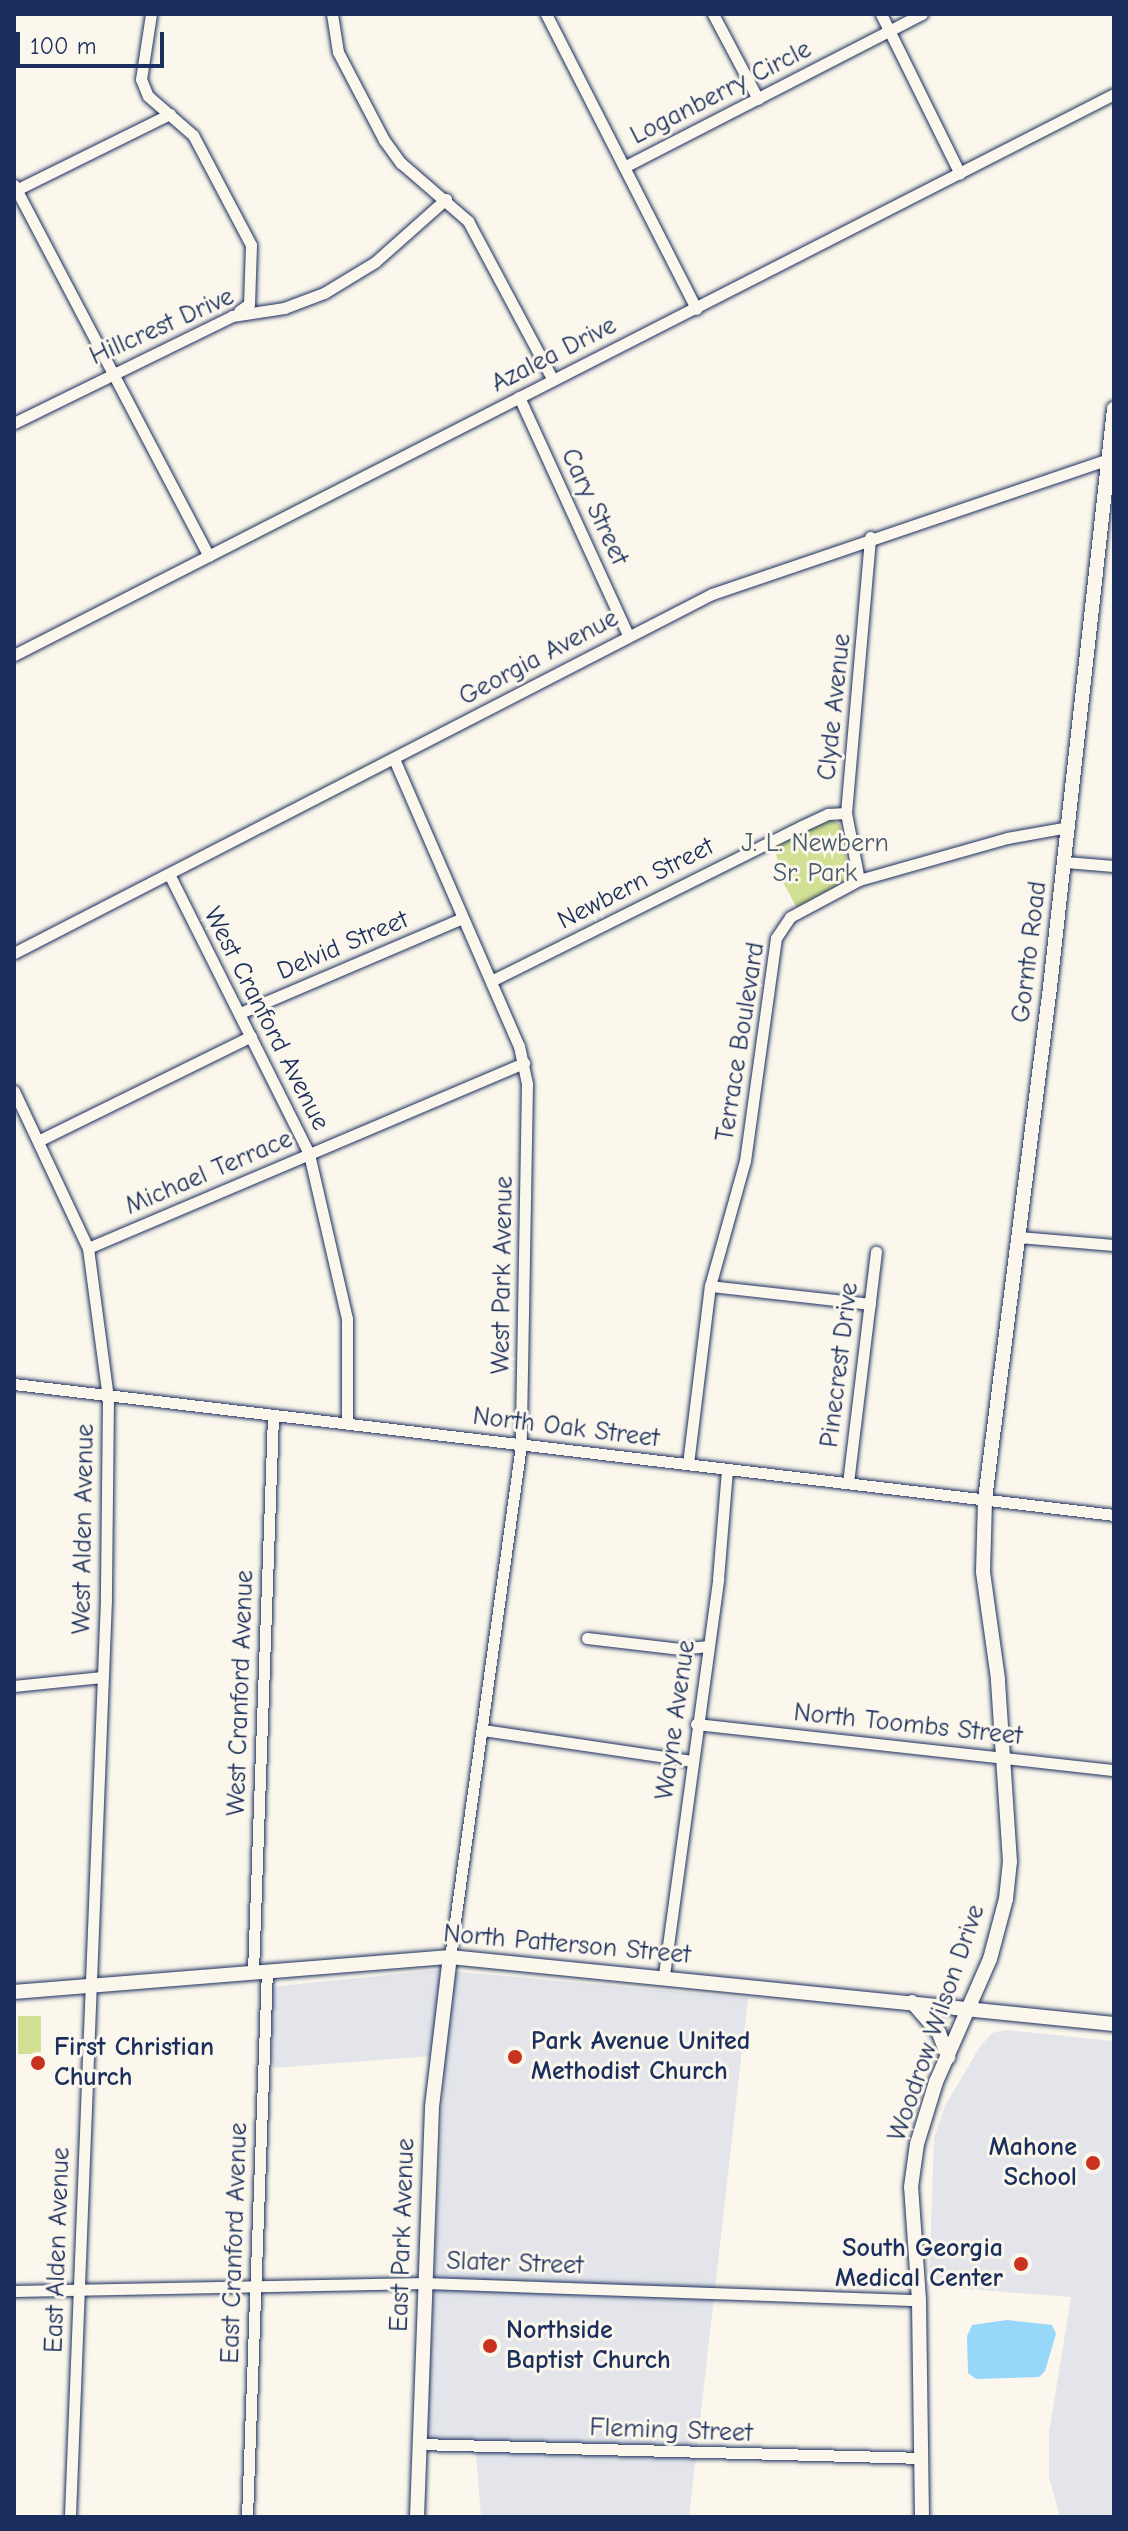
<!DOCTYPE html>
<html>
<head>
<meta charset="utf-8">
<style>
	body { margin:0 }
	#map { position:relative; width:1128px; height:2531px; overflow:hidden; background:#fbf7ec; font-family:"Comic Neue",sans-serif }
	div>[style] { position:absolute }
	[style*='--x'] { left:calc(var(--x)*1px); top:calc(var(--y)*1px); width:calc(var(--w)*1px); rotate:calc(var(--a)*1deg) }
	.built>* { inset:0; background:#e3e5eb }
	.green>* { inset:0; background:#d1e093 }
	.water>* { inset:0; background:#97d7f9 }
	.roads { filter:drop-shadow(0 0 2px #1b2f5e) drop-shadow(0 0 2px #1b2f5e) }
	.minor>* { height:11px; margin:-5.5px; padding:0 5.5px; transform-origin:5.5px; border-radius:5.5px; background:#fbf7ec }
	.major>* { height:14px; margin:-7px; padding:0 7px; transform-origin:7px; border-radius:7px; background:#fbf7ec }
	.dots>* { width:22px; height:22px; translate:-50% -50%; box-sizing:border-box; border:4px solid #fbf7ec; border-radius:50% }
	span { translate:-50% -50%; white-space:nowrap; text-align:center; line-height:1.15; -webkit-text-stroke:6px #fbf7ec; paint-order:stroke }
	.street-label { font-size:26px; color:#1b2f5e }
	.park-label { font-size:26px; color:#485b6b }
	.poi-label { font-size:26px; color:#1b2f5e; font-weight:700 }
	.left { translate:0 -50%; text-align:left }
	.right { translate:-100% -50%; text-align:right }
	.frame { position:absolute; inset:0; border:16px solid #1b2f5e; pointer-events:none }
	.scale { position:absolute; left:16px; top:32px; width:148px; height:36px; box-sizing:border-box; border:4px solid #1b2f5e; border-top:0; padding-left:10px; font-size:24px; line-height:28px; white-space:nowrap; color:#1b2f5e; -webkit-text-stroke:6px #fbf7ec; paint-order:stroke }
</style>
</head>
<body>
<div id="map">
	<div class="built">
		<div style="clip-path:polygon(437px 1970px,748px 1998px,689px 2517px,481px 2517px,476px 2453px,426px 2450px,445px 2055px,273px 2068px,270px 1987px)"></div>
		<div style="clip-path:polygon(1006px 2030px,1114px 2041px,1114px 2517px,1060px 2517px,1049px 2477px,1049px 2433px,1071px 2297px,929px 2286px,934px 2138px,945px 2106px,979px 2048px,992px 2033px)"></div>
	</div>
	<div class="green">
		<div style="clip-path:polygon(828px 817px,840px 825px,850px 878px,797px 908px,784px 884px,773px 843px)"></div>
		<div style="clip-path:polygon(18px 2016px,41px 2016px,41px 2054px,18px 2054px)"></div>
	</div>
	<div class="water">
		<div style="clip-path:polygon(1007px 2320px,1052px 2325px,1056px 2334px,1045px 2371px,1039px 2377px,976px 2379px,968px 2373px,967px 2336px,972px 2325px)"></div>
	</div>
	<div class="roads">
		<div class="minor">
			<div style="--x:151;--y:14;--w:66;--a:98.7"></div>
			<div style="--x:141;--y:79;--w:18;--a:68"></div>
			<div style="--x:148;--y:96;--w:60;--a:40.9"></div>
			<div style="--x:193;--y:135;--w:124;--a:62.2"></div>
			<div style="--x:251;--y:245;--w:59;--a:91.9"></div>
			<div style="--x:249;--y:304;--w:12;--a:145"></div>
			<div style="--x:332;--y:14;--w:38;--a:81"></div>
			<div style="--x:338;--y:52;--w:99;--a:62.4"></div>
			<div style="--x:384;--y:140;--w:29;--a:54"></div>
			<div style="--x:401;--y:163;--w:89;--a:40.9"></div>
			<div style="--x:468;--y:221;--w:180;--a:61.9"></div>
			<div style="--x:546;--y:14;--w:331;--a:63"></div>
			<div style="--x:713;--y:14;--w:96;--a:62.1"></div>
			<div style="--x:881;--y:14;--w:178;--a:63.7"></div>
			<div style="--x:624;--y:167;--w:335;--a:-27.2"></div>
			<div style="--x:14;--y:185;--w:419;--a:62.3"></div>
			<div style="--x:14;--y:191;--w:174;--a:-26.3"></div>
			<div style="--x:519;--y:397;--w:262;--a:65.4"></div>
			<div style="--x:14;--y:423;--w:243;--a:-26.1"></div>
			<div style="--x:232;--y:316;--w:53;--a:-8.7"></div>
			<div style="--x:284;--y:308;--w:43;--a:-20.6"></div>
			<div style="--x:324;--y:293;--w:60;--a:-31.3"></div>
			<div style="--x:375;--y:262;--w:95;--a:-41.6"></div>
			<div style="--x:14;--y:655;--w:1235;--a:-27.02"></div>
			<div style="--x:394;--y:759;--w:313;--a:66.5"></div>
			<div style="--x:519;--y:1046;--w:39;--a:78"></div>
			<div style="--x:527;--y:1084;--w:361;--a:91"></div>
			<div style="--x:521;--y:1445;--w:517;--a:97.89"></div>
			<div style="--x:1065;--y:862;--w:49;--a:4.7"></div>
			<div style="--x:169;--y:874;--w:313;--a:63.4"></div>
			<div style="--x:309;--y:1154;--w:169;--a:77"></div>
			<div style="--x:347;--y:1319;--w:104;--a:90"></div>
			<div style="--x:859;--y:880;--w:68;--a:-101"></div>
			<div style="--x:846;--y:813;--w:277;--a:-85"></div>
			<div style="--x:14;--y:953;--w:785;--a:-27.22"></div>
			<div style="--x:712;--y:594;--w:419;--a:-18.8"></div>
			<div style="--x:491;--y:981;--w:347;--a:-26.5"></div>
			<div style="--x:802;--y:826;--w:29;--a:-25"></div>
			<div style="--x:828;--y:814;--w:18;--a:-3"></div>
			<div style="--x:240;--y:1013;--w:242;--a:-23.1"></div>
			<div style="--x:14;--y:1091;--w:174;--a:64.8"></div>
			<div style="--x:88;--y:1248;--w:151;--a:82.4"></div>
			<div style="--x:108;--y:1398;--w:201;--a:90.6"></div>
			<div style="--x:106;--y:1599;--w:919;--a:92.25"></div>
			<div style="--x:40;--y:1140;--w:235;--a:-26.2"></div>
			<div style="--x:1018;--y:1237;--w:96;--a:4.8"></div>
			<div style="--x:88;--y:1248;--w:474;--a:-23"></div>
			<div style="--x:710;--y:1286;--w:161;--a:6.4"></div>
			<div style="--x:14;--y:1384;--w:1108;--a:6.79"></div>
			<div style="--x:688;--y:1464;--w:179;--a:-83"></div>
			<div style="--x:710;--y:1286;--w:130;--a:-74.4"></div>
			<div style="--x:745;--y:1161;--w:225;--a:-82.1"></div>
			<div style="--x:776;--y:938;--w:25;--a:-56"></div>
			<div style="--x:790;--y:917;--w:78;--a:-28.2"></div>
			<div style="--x:859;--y:880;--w:154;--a:-15.8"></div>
			<div style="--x:1007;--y:838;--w:63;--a:-10.1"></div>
			<div style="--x:848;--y:1483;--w:233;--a:-83.1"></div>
			<div style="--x:587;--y:1638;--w:94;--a:6.7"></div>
			<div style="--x:680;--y:1649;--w:28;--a:-6"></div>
			<div style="--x:14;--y:1686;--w:88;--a:-5.8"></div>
			<div style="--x:696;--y:1724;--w:421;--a:6.3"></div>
			<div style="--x:483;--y:1730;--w:211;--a:8.4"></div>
			<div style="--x:253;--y:1972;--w:556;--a:-87.94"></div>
			<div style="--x:664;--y:1975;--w:400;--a:-82.2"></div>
			<div style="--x:718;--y:1579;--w:109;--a:-85.3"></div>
			<div style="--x:14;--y:2291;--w:411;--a:-1.1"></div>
			<div style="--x:425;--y:2283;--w:494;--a:2"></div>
			<div style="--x:419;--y:2444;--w:503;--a:1.59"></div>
			<div style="--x:247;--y:2517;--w:547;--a:-87.91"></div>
		</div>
		<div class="major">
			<div style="--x:14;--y:1992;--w:437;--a:-4.6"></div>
			<div style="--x:450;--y:1957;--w:667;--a:5.76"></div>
			<div style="--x:912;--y:2002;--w:41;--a:48.9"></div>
			<div style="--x:939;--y:2033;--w:26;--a:69"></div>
			<div style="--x:417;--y:2517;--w:410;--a:-87.9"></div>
			<div style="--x:432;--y:2107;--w:151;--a:-83.2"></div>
			<div style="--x:922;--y:2517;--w:217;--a:-90.8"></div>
			<div style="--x:919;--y:2300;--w:113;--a:-94"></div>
			<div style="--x:911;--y:2187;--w:43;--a:-82.1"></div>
			<div style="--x:917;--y:2144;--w:65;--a:-73"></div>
			<div style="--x:936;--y:2082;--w:134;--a:-66.3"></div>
			<div style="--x:990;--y:1959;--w:62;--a:-75.1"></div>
			<div style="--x:1006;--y:1899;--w:37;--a:-84"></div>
			<div style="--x:1010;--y:1862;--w:183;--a:-93.8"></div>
			<div style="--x:998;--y:1679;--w:108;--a:-98"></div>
			<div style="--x:983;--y:1572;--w:73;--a:-88.4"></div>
			<div style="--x:985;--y:1499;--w:516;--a:-82.76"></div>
			<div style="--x:1050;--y:987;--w:582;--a:-83.68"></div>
		</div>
	</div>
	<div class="dots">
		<div style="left:515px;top:2057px;background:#c8321e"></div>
		<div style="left:38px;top:2063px;background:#c8321e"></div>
		<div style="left:1093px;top:2163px;background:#c8321e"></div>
		<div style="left:1021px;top:2264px;background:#c8321e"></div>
		<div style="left:490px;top:2346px;background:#c8321e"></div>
	</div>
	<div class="street-label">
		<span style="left:721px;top:93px;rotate:-27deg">Loganberry Circle</span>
		<span style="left:162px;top:327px;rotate:-24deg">Hillcrest Drive</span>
		<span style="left:554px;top:355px;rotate:-27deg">Azalea Drive</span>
		<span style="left:594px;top:507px;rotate:65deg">Cary Street</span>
		<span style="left:539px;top:658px;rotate:-28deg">Georgia Avenue</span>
		<span style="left:835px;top:707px;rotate:-84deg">Clyde Avenue</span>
		<span style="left:636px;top:884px;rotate:-27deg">Newbern Street</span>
		<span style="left:343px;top:946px;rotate:-23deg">Delvid Street</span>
		<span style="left:1030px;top:952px;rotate:-83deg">Gornto Road</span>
		<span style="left:266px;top:1019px;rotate:63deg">West Cranford Avenue</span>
		<span style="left:741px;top:1042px;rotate:-81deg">Terrace Boulevard</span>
		<span style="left:209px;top:1173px;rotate:-23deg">Michael Terrace</span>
		<span style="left:503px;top:1275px;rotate:-89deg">West Park Avenue</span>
		<span style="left:840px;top:1365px;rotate:-83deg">Pinecrest Drive</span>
		<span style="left:566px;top:1428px;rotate:7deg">North Oak Street</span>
		<span style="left:84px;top:1529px;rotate:-89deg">West Alden Avenue</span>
		<span style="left:241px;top:1693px;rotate:-88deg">West Cranford Avenue</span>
		<span style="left:676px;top:1720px;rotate:-82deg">Wayne Avenue</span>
		<span style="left:908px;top:1725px;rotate:6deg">North Toombs Street</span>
		<span style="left:567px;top:1945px;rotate:5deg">North Patterson Street</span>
		<span style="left:937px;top:2023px;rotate:-71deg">Woodrow Wilson Drive</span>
		<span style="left:403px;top:2235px;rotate:-88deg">East Park Avenue</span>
		<span style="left:235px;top:2243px;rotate:-88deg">East Cranford Avenue</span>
		<span style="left:58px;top:2250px;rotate:-88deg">East Alden Avenue</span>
		<span style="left:515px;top:2264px;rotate:2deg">Slater Street</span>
		<span style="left:671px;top:2431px;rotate:2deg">Fleming Street</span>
	</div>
	<div class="park-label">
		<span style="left:815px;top:859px">J. L. Newbern<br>Sr. Park</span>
	</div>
	<div class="poi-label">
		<span class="left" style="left:531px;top:2057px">Park Avenue United<br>Methodist Church</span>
		<span class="left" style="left:54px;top:2063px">First Christian<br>Church</span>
		<span class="right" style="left:1077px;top:2163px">Mahone<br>School</span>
		<span class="right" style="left:1003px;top:2264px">South Georgia<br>Medical Center</span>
		<span class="left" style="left:506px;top:2346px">Northside<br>Baptist Church</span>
	</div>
	<div class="frame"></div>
	<div class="scale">100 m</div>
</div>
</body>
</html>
